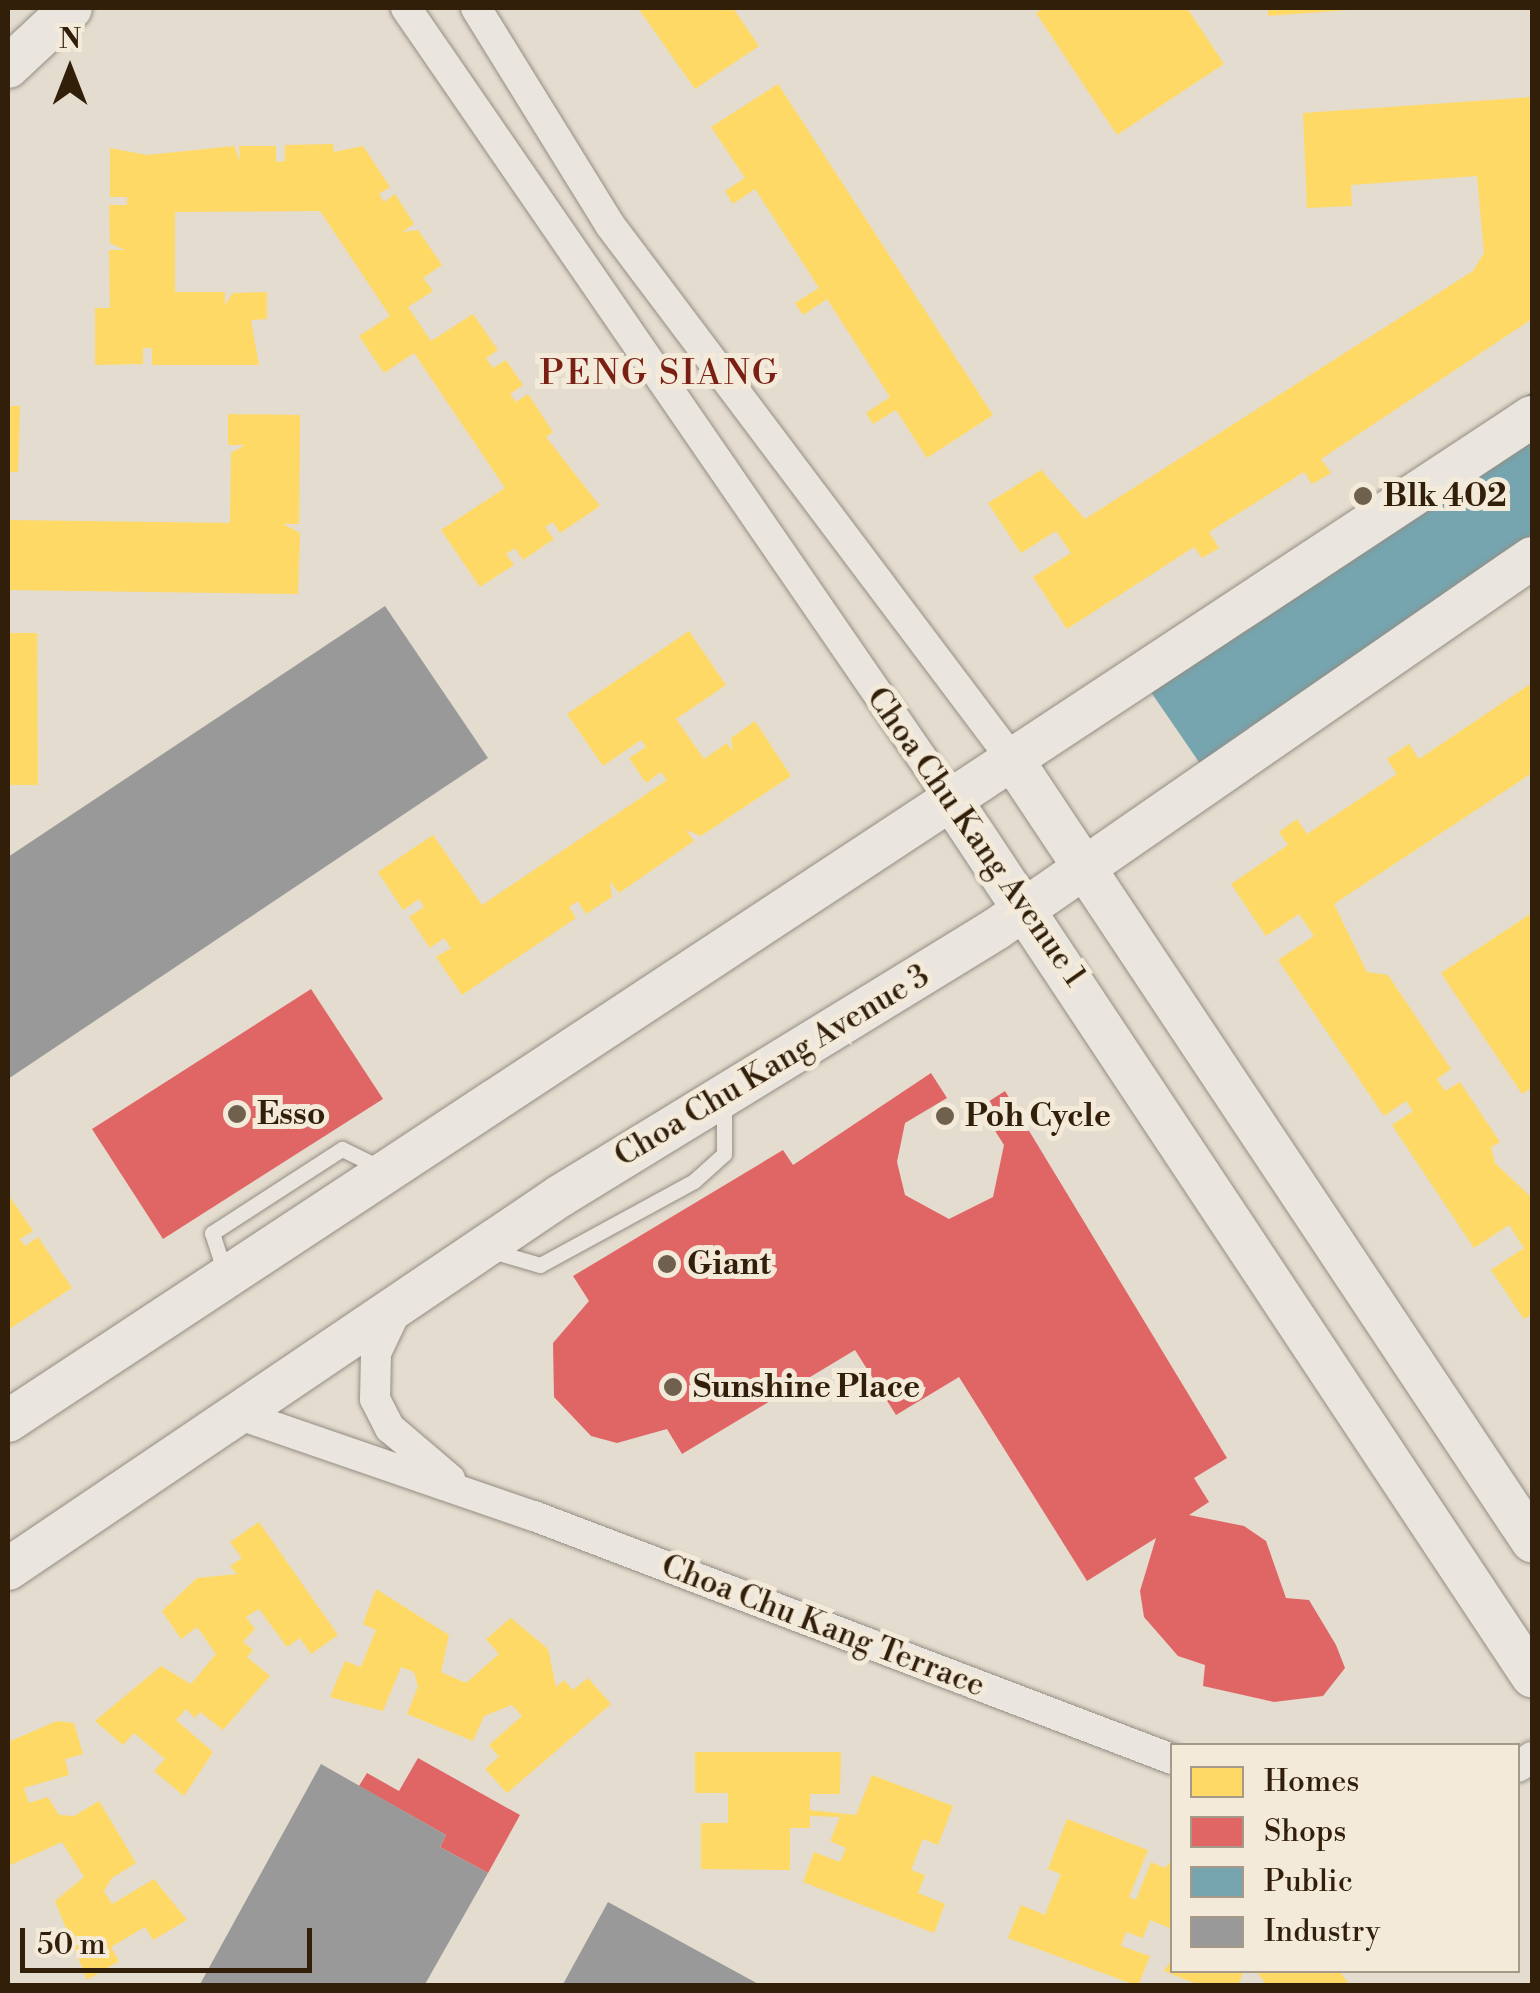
<!DOCTYPE html>
<html>
<head>
<meta charset="utf-8">
<style>
	body { margin:0 }
	#map { position:relative; width:1540px; height:1993px; overflow:hidden; background:#e4dcce; font-family:"Libre Bodoni",serif }
	div>[style] { position:absolute }
	[style*='--x'] { left:calc(var(--x)*1px); top:calc(var(--y)*1px); width:calc(var(--w)*1px); rotate:calc(var(--a)*1deg) }
	.homes>* { inset:0; background:#ffd966 }
	.shops>* { inset:0; background:#e06666 }
	.public>* { inset:0; background:#76a5af }
	.industry>* { inset:0; background:#999 }
	.roads { filter:drop-shadow(0 0 2px #948d83) drop-shadow(0 0 2px #948d83) }
	.lane>* { height:15px; margin:-7.5px; padding:0 7.5px; transform-origin:7.5px; border-radius:7.5px; background:#eae6df }
	.street>* { height:30px; margin:-15px; padding:0 15px; transform-origin:15px; border-radius:15px; background:#eae6df }
	.secondary>* { height:42px; margin:-21px; padding:0 21px; transform-origin:21px; border-radius:21px; background:#eae6df }
	.dots>* { width:28px; height:28px; translate:-50% -50%; box-sizing:border-box; border:5px solid #f3eada; border-radius:50% }
	span { translate:-50% -50%; white-space:nowrap; text-align:center; line-height:1.15; -webkit-text-stroke:10px #f3eada; paint-order:stroke }
	.poi-label { font-size:32px; color:#321f0a; font-weight:700 }
	.left { translate:0 -50%; text-align:left }
	.street-label { font-size:32px; color:#321f0a }
	.neighbourhood-label { font-size:35px; color:#7a1f14; letter-spacing:2.5px }
	.frame { position:absolute; inset:0; border:10px solid #321f0a; pointer-events:none }
	.legend { position:absolute; left:1170px; top:1743px; width:350px; height:230px; box-sizing:border-box; background:#f3eada; border:2px solid #a69987; margin:0; padding:12px 18px; list-style:none; font-size:30px; color:#321f0a }
	.legend li { display:flex; align-items:center; gap:20px; height:50px }
	.legend b { width:50px; border:2px solid #a69987 }
	.north { position:absolute; left:20px; top:20px; width:100px; height:100px; -webkit-text-stroke:8px #f3eada; paint-order:stroke; rotate:0deg; font-size:28px; font-weight:700; line-height:40px; text-align:center; color:#321f0a }
	.north::after { content:''; display:block; margin:auto; width:35px; height:45px; background:#321f0a; clip-path:polygon(50% 0,100% 100%,50% 72%,0 100%) }
	.scale { position:absolute; left:20px; top:1928px; width:292px; height:45px; box-sizing:border-box; border:5px solid #321f0a; border-top:0; padding-left:12px; font-size:30px; line-height:35px; white-space:nowrap; color:#321f0a; -webkit-text-stroke:8px #f3eada; paint-order:stroke }
</style>
</head>
<body>
<div id="map">
	<div class="homes">
		<div style="clip-path:polygon(638px 8px,733px 8px,759px 46px,695px 89px)"></div>
		<div style="clip-path:polygon(1044px 8px,1187px 8px,1224px 64px,1117px 135px,1036px 13px)"></div>
		<div style="clip-path:polygon(1268px 8px,1348px 8px,1349px 10px,1268px 16px)"></div>
		<div style="clip-path:polygon(778px 84px,993px 415px,927px 458px,896px 410px,873px 424px,866px 413px,890px 397px,827px 299px,803px 315px,795px 303px,819px 288px,755px 189px,733px 204px,725px 191px,745px 178px,711px 127px)"></div>
		<div style="clip-path:polygon(1532px 97px,1532px 319px,1321px 459px,1331px 473px,1312px 484px,1304px 472px,1209px 532px,1219px 548px,1202px 558px,1194px 547px,1067px 629px,1033px 577px,1071px 553px,1056px 531px,1021px 553px,988px 503px,1041px 470px,1085px 519px,1473px 271px,1484px 253px,1477px 176px,1351px 185px,1352px 206px,1307px 208px,1303px 113px)"></div>
		<div style="clip-path:polygon(333px 144px,334px 152px,363px 146px,390px 187px,379px 194px,384px 202px,395px 194px,414px 224px,402px 232px,418px 230px,442px 265px,423px 278px,433px 291px,408px 307px,431px 341px,473px 314px,498px 350px,486px 358px,493px 368px,506px 360px,523px 385px,510px 394px,516px 402px,528px 394px,553px 432px,546px 437px,600px 506px,560px 533px,553px 522px,545px 527px,554px 539px,523px 560px,515px 548px,506px 554px,514px 565px,480px 587px,441px 530px,505px 488px,414px 353px,384px 373px,359px 336px,390px 316px,320px 211px,175px 212px,175px 292px,225px 292px,225px 305px,233px 293px,267px 292px,267px 319px,251px 320px,259px 365px,152px 365px,152px 348px,143px 348px,143px 364px,95px 365px,95px 308px,110px 308px,109px 250px,125px 250px,110px 243px,109px 205px,127px 205px,127px 197px,110px 197px,110px 148px,147px 155px,234px 146px,240px 162px,239px 146px,276px 146px,276px 162px,285px 161px,285px 145px)"></div>
		<div style="clip-path:polygon(8px 406px,20px 406px,18px 472px,8px 472px)"></div>
		<div style="clip-path:polygon(228px 414px,300px 415px,299px 524px,283px 524px,300px 533px,298px 594px,8px 590px,8px 520px,230px 523px,231px 453px,245px 445px,228px 445px)"></div>
		<div style="clip-path:polygon(689px 631px,726px 685px,676px 719px,704px 759px,727px 743px,733px 752px,731px 738px,755px 721px,791px 776px,701px 836px,686px 830px,694px 841px,619px 893px,610px 881px,612px 897px,586px 914px,578px 901px,569px 907px,576px 918px,462px 995px,436px 957px,451px 948px,444px 938px,430px 948px,409px 917px,424px 907px,419px 899px,403px 910px,378px 872px,433px 835px,482px 905px,667px 780px,661px 772px,646px 783px,629px 758px,646px 747px,641px 740px,603px 766px,567px 714px)"></div>
		<div style="clip-path:polygon(8px 633px,37px 633px,38px 785px,8px 785px)"></div>
		<div style="clip-path:polygon(1532px 683px,1532px 773px,1334px 904px,1367px 972px,1388px 975px,1451px 1069px,1437px 1079px,1445px 1091px,1460px 1082px,1500px 1142px,1491px 1147px,1495px 1163px,1532px 1198px,1532px 1314px,1524px 1319px,1491px 1270px,1524px 1248px,1509px 1225px,1474px 1248px,1392px 1125px,1413px 1111px,1406px 1101px,1384px 1116px,1278px 960px,1314px 936px,1299px 914px,1266px 936px,1231px 884px,1288px 845px,1279px 832px,1297px 819px,1307px 834px,1397px 774px,1387px 759px,1409px 744px,1419px 759px)"></div>
		<div style="clip-path:polygon(1532px 913px,1532px 1088px,1522px 1094px,1441px 973px)"></div>
		<div style="clip-path:polygon(8px 1194px,33px 1231px,20px 1239px,25px 1246px,38px 1237px,72px 1288px,8px 1330px)"></div>
		<div style="clip-path:polygon(259px 1522px,338px 1635px,311px 1654px,300px 1638px,287px 1647px,259px 1609px,246px 1617px,255px 1629px,243px 1642px,253px 1650px,247px 1657px,270px 1676px,223px 1730px,200px 1712px,195px 1718px,186px 1709px,176px 1720px,213px 1752px,184px 1796px,154px 1771px,165px 1759px,134px 1733px,123px 1745px,95px 1721px,161px 1666px,191px 1684px,216px 1654px,197px 1627px,181px 1639px,162px 1611px,197px 1578px,237px 1574px,230px 1566px,242px 1558px,230px 1542px)"></div>
		<div style="clip-path:polygon(376px 1589px,449px 1635px,441px 1672px,466px 1683px,499px 1654px,486px 1639px,511px 1618px,548px 1649px,556px 1687px,564px 1680px,573px 1690px,588px 1678px,611px 1704px,507px 1793px,485px 1769px,499px 1757px,489px 1745px,522px 1716px,512px 1705px,484px 1716px,473px 1741px,407px 1714px,418px 1687px,414px 1672px,401px 1667px,383px 1711px,330px 1697px,345px 1661px,361px 1667px,376px 1630px,363px 1624px)"></div>
		<div style="clip-path:polygon(57px 1721px,74px 1723px,83px 1754px,65px 1759px,69px 1775px,24px 1788px,29px 1803px,48px 1797px,59px 1815px,74px 1816px,99px 1801px,136px 1863px,112px 1878px,104px 1891px,112px 1904px,154px 1879px,187px 1920px,153px 1940px,145px 1927px,111px 1947px,119px 1961px,87px 1980px,55px 1901px,84px 1877px,62px 1842px,8px 1866px,8px 1742px)"></div>
		<div style="clip-path:polygon(695px 1752px,841px 1752px,840px 1794px,810px 1794px,810px 1810px,856px 1815px,872px 1775px,953px 1806px,938px 1845px,923px 1839px,911px 1870px,925px 1875px,918px 1893px,945px 1904px,934px 1933px,803px 1882px,814px 1852px,840px 1862px,846px 1848px,830px 1841px,840px 1817px,810px 1816px,810px 1828px,790px 1828px,790px 1870px,701px 1869px,701px 1823px,728px 1823px,728px 1793px,695px 1793px)"></div>
		<div style="clip-path:polygon(1067px 1819px,1148px 1850px,1129px 1897px,1136px 1900px,1151px 1862px,1165px 1868px,1172px 1860px,1172px 1929px,1150px 1920px,1143px 1938px,1126px 1932px,1121px 1946px,1150px 1956px,1138px 1986px,1008px 1938px,1021px 1905px,1045px 1915px,1061px 1874px,1048px 1869px)"></div>
		<div style="clip-path:polygon(1172px 1959px,1172px 1970px,1244px 1970px,1238px 1986px,1202px 1986px,1164px 1971px)"></div>
		<div style="clip-path:polygon(1256px 1970px,1339px 1970px,1350px 1986px,1267px 1986px)"></div>
	</div>
	<div class="shops">
		<div style="clip-path:polygon(311px 989px,383px 1099px,163px 1239px,92px 1129px)"></div>
		<div style="clip-path:polygon(931px 1073px,947px 1098px,905px 1123px,897px 1162px,905px 1195px,949px 1219px,993px 1197px,1004px 1145px,980px 1107px,1005px 1091px,1227px 1458px,1194px 1478px,1209px 1502px,1189px 1515px,1244px 1526px,1266px 1541px,1286px 1598px,1309px 1600px,1336px 1645px,1345px 1668px,1323px 1696px,1274px 1702px,1203px 1686px,1205px 1665px,1178px 1656px,1144px 1617px,1140px 1591px,1156px 1538px,1087px 1581px,959px 1377px,896px 1415px,855px 1350px,682px 1454px,667px 1429px,617px 1443px,591px 1436px,554px 1397px,553px 1343px,589px 1301px,573px 1276px,783px 1150px,793px 1165px)"></div>
		<div style="clip-path:polygon(418px 1758px,520px 1815px,488px 1873px,440px 1847px,446px 1835px,359px 1786px,367px 1773px,399px 1791px)"></div>
	</div>
	<div class="public">
		<div style="clip-path:polygon(1532px 392px,1532px 541px,1201px 765px,1131px 663px)"></div>
	</div>
	<div class="industry">
		<div style="clip-path:polygon(385px 606px,488px 758px,8px 1079px,8px 857px)"></div>
		<div style="clip-path:polygon(321px 1764px,446px 1835px,440px 1847px,488px 1873px,424px 1986px,199px 1986px)"></div>
		<div style="clip-path:polygon(608px 1902px,762px 1986px,562px 1986px)"></div>
	</div>
	<div class="roads">
		<div class="lane">
			<div style="--x:492;--y:1251;--w:50;--a:16.3"></div>
			<div style="--x:540;--y:1265;--w:175;--a:-28.6"></div>
			<div style="--x:694;--y:1181;--w:40;--a:-42"></div>
			<div style="--x:724;--y:1154;--w:54;--a:-90"></div>
			<div style="--x:225;--y:1273;--w:42;--a:-108"></div>
			<div style="--x:212;--y:1233;--w:155;--a:-32.9"></div>
			<div style="--x:342;--y:1149;--w:41;--a:25.9"></div>
		</div>
		<div class="street">
			<div style="--x:406;--y:8;--w:965;--a:55.47"></div>
			<div style="--x:476;--y:8;--w:255;--a:58.3"></div>
			<div style="--x:610;--y:225;--w:672;--a:53.04"></div>
			<div style="--x:396;--y:1311;--w:47;--a:115.5"></div>
			<div style="--x:376;--y:1353;--w:46;--a:91.2"></div>
			<div style="--x:375;--y:1399;--w:33;--a:63"></div>
			<div style="--x:390;--y:1428;--w:79;--a:40.4"></div>
			<div style="--x:237;--y:1414;--w:314;--a:19"></div>
			<div style="--x:534;--y:1516;--w:683;--a:20.85"></div>
			<div style="--x:1518;--y:1767;--w:17;--a:-36"></div>
		</div>
		<div class="secondary">
			<div style="--x:8;--y:67;--w:86;--a:-43.1"></div>
			<div style="--x:1014;--y:762;--w:936;--a:56.38"></div>
			<div style="--x:953;--y:803;--w:1048;--a:56.45"></div>
			<div style="--x:8;--y:1421;--w:1825;--a:-33.38"></div>
			<div style="--x:8;--y:1569;--w:666;--a:-34.05"></div>
			<div style="--x:560;--y:1196;--w:511;--a:-31.48"></div>
			<div style="--x:996;--y:929;--w:652;--a:-34.69"></div>
		</div>
	</div>
	<div class="dots">
		<div style="left:1363px;top:496px;background:#70614f"></div>
		<div style="left:237px;top:1114px;background:#70614f"></div>
		<div style="left:945px;top:1116px;background:#70614f"></div>
		<div style="left:667px;top:1264px;background:#70614f"></div>
		<div style="left:673px;top:1387px;background:#70614f"></div>
	</div>
	<div class="poi-label">
		<span class="left" style="left:1383px;top:496px">Blk 402</span>
		<span class="left" style="left:257px;top:1114px">Esso</span>
		<span class="left" style="left:965px;top:1116px">Poh Cycle</span>
		<span class="left" style="left:687px;top:1264px">Giant</span>
		<span class="left" style="left:693px;top:1387px">Sunshine Place</span>
	</div>
	<div class="street-label">
		<span style="left:976px;top:837px;rotate:55deg">Choa Chu Kang Avenue 1</span>
		<span style="left:772px;top:1066px;rotate:-31deg">Choa Chu Kang Avenue 3</span>
		<span style="left:823px;top:1626px;rotate:21deg">Choa Chu Kang Terrace</span>
	</div>
	<div class="neighbourhood-label">
		<span style="left:660px;top:374px">PENG SIANG</span>
	</div>
	<div class="frame"></div>
	<ul class="legend">
	<li><b style="height:28px;background:#ffd966"></b>Homes</li>
	<li><b style="height:28px;background:#e06666"></b>Shops</li>
	<li><b style="height:28px;background:#76a5af"></b>Public</li>
	<li><b style="height:28px;background:#999"></b>Industry</li>
	</ul>
	<div class="north">N</div>
	<div class="scale">50 m</div>
</div>
</body>
</html>
